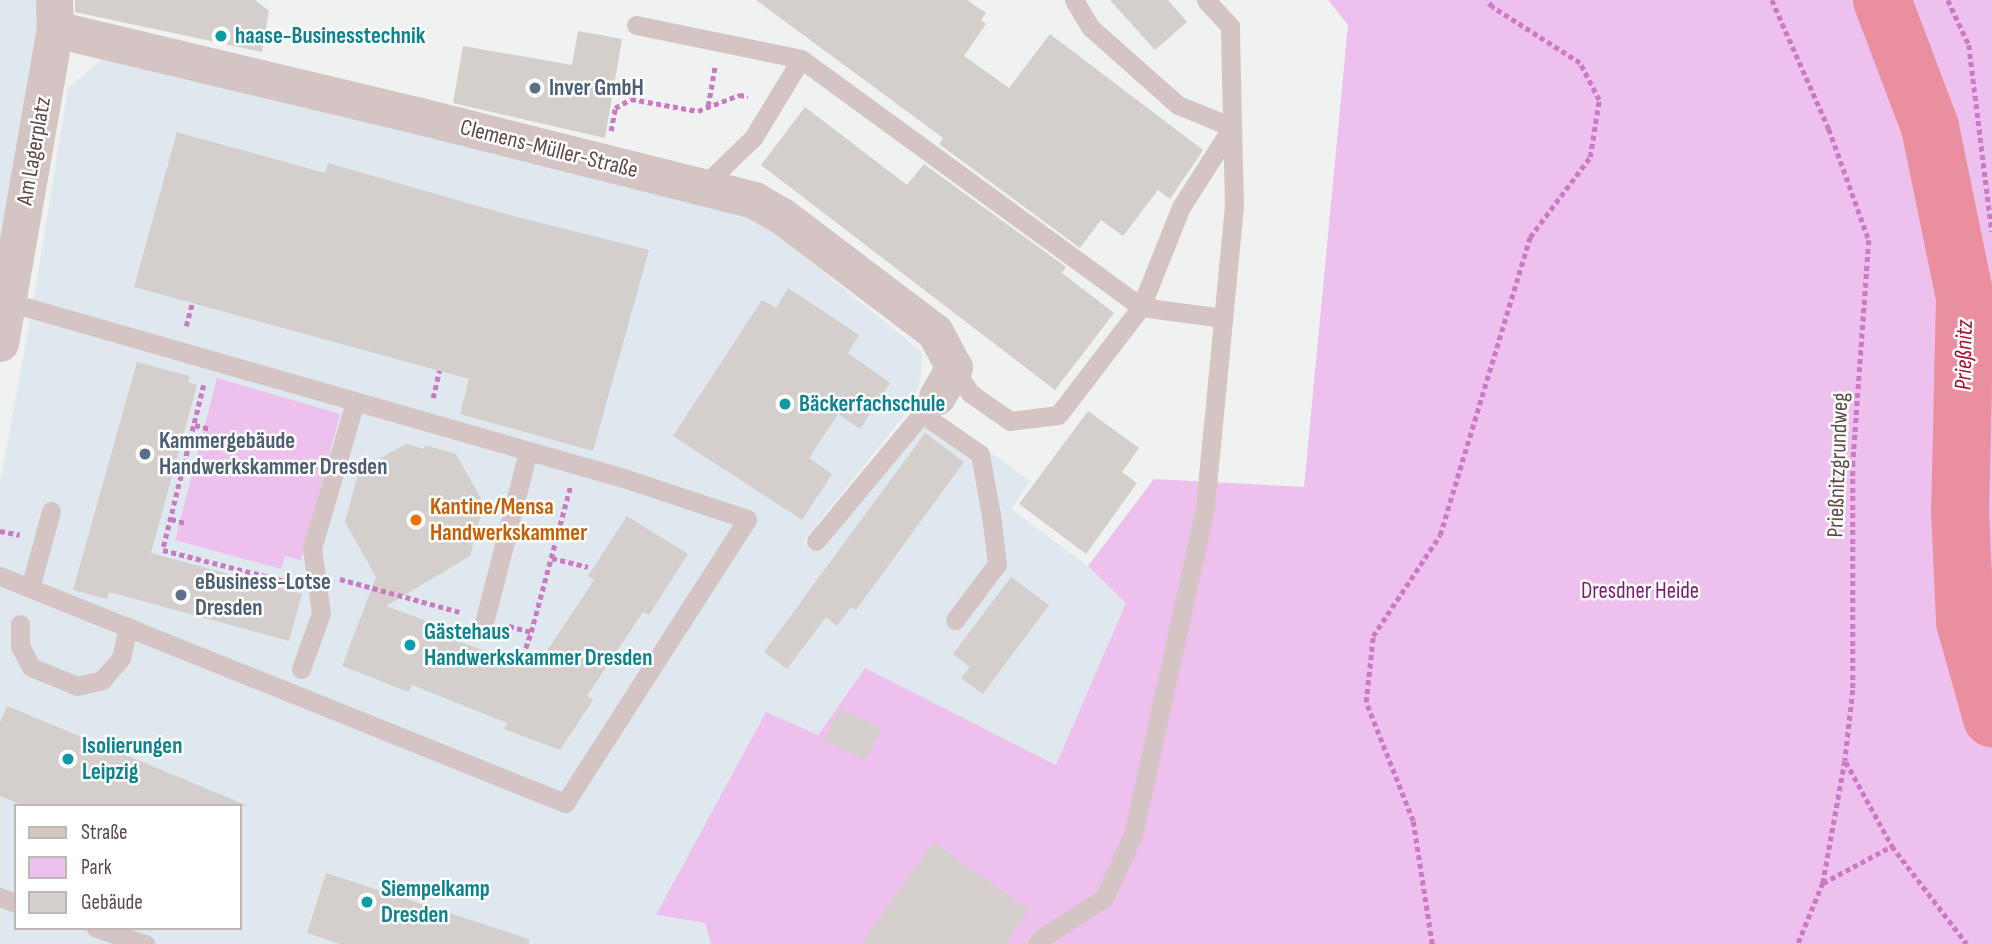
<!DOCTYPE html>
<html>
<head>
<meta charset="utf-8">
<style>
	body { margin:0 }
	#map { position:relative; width:1992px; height:944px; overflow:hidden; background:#f0f2f1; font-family:"Sofia Sans Condensed",sans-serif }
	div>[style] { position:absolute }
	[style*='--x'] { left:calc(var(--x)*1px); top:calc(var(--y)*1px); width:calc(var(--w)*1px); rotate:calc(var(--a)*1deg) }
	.commercial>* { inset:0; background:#dfe8ee }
	.green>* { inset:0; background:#eec0ee }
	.river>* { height:58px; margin:-29px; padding:0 29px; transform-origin:29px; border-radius:29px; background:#e98fa0 }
	.building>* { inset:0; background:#d4cfcd }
	.path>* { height:4.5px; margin-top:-2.25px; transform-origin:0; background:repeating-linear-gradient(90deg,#cb79c2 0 5px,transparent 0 8.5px) }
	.service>* { height:19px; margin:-9.5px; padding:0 9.5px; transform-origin:9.5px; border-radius:9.5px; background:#d4c5c4 }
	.minor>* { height:37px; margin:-18.5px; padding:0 18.5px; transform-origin:18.5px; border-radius:18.5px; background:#d4c5c4 }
	.dots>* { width:19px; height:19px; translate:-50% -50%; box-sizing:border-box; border:4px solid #fff; border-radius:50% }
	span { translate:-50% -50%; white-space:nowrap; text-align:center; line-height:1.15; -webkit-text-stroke:5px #fff; paint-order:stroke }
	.culture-label { font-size:23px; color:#0d838f; font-weight:700 }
	.left { translate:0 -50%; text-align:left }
	.service-label { font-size:23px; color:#4e5e75; font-weight:700 }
	.street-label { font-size:23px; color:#5d4a48 }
	.food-label { font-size:23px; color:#c56008; font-weight:700 }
	.park-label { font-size:23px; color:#7d1a72 }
	.water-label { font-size:24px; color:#a7112d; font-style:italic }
	.legend { position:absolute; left:14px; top:804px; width:228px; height:126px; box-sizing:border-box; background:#fff; border:2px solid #beb7b6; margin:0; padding:9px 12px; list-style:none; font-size:21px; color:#5d4a48 }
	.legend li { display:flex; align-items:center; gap:14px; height:35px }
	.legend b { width:35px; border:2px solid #beb7b6 }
</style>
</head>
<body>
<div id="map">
	<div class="commercial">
		<div style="clip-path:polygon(0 0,42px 0,0 276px)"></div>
		<div style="clip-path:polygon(evenodd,105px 57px,748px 211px,922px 352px,921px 375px,914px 403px,803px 542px,817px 548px,932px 410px,1030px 481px,1011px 509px,1088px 566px,1127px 603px,1056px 765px,865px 668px,818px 735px,657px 916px,705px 923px,711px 944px,0 944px,0 482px,32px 310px,68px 88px,105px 57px,16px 806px,240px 806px,240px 928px,16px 928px,16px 806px)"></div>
	</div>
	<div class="green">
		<div style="clip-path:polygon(1328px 0,1992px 0,1992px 944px,711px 944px,705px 923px,656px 915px,766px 712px,818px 735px,865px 668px,1056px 765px,1126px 603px,1088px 566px,1154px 479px,1304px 487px,1348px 25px)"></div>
		<div style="clip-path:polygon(217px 378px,340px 414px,301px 560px,285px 556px,281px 569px,175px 540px)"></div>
	</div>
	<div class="river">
		<div style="--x:1882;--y:0;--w:136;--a:69.3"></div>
		<div style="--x:1930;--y:127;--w:174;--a:78.4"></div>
		<div style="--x:1965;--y:297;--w:213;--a:91.3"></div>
		<div style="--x:1960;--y:510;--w:112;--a:87.4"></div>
		<div style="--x:1965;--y:622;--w:100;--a:74.3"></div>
	</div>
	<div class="building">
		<div style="clip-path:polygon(75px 0,255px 0,269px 11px,262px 52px,75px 12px)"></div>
		<div style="clip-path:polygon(756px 0,967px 0,986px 13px,981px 20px,986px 24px,964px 56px,1009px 88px,1050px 34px,1203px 150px,1170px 199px,1158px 190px,1123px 236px,1101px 220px,1080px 248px,939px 144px,943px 138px)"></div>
		<div style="clip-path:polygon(1110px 0,1168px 0,1187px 22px,1155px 50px)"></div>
		<div style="clip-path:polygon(578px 31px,622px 39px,605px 138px,453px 103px,463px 46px,572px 65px)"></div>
		<div style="clip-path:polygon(805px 107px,907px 185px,924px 164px,1066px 267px,1062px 273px,1114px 313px,1055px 390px,761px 165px)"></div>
		<div style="clip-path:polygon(177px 132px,325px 173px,328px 163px,509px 215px,649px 250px,593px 451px,460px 414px,469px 379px,134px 287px)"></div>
		<div style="clip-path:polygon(788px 288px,859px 335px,848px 353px,890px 383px,860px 429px,838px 414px,809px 458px,832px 474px,802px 520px,673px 436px,762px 300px,776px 308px)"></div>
		<div style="clip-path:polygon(137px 362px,190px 376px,188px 382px,197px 385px,151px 553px,302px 594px,289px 641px,109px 592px,107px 599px,73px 590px)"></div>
		<div style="clip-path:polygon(1088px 411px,1139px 448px,1122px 472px,1137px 483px,1086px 554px,1019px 504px)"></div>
		<div style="clip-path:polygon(925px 433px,964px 462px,856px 610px,851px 607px,837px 626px,826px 617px,787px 669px,764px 652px)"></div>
		<div style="clip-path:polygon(406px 444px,424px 449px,425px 445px,456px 454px,484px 504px,470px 556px,386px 606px,435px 624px,433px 631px,528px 668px,531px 660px,538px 664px,594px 580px,588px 576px,627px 516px,688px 554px,649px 615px,643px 612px,587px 696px,593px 700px,560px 750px,504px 729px,507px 723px,412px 685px,409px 692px,342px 666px,376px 577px,345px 522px,359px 470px)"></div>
		<div style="clip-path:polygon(1011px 577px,1049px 605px,983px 694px,961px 678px,970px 667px,953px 654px)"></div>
		<div style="clip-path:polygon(7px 706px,246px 805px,246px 806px,24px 806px,0 796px,0 722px)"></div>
		<div style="clip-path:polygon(840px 708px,882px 728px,865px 761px,824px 741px)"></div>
		<div style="clip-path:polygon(934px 842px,1029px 910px,1005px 944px,861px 944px)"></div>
		<div style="clip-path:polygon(326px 873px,529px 939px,529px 944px,340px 944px,307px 933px)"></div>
	</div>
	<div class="path">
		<div style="--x:1772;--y:0;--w:141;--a:66.2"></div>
		<div style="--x:1829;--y:129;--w:118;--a:70.2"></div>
		<div style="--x:1869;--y:240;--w:223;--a:94.1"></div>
		<div style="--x:1853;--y:462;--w:228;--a:90"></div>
		<div style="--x:1853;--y:690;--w:71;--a:96.4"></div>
		<div style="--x:1845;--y:761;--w:124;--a:100.2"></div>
		<div style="--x:1823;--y:883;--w:66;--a:112.3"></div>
		<div style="--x:1948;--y:0;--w:50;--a:65"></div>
		<div style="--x:1969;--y:45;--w:188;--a:83"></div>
		<div style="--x:708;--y:106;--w:41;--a:-80.1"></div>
		<div style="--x:611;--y:131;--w:23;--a:-80"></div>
		<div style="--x:615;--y:108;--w:18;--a:-29"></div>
		<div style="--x:631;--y:99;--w:68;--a:10.2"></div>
		<div style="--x:698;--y:111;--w:44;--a:-21.3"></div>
		<div style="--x:739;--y:95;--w:9;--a:6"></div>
		<div style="--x:186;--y:326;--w:24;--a:-75"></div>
		<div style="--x:204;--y:385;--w:170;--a:104"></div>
		<div style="--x:163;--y:550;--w:133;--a:14.3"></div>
		<div style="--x:433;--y:398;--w:28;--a:-77"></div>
		<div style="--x:195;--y:425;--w:16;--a:15"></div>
		<div style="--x:171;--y:519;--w:15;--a:16"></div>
		<div style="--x:0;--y:531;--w:20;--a:11"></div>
		<div style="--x:552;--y:558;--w:37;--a:14"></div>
		<div style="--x:340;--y:579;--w:124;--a:15.4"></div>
		<div style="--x:509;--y:626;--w:23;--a:15"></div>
		<div style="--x:531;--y:632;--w:150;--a:-74.9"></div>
		<div style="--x:520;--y:664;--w:34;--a:-71"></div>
		<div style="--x:1846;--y:762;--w:96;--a:61.3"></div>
		<div style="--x:1892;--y:846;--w:123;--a:52.6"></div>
		<div style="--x:1823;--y:883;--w:78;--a:-28.2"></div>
		<div style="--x:1432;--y:944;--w:124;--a:-98.8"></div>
		<div style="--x:1413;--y:821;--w:128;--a:-111.6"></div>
		<div style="--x:1366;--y:702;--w:66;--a:-83.9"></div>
		<div style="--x:1373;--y:636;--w:121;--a:-56.4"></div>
		<div style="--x:1440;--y:535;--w:311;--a:-73.2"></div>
		<div style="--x:1530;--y:237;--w:100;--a:-53.1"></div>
		<div style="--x:1590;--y:157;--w:58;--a:-81"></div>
		<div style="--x:1599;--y:100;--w:42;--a:-117.2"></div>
		<div style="--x:1580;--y:63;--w:104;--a:-147.5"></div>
		<div style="--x:1492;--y:7;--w:9;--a:-126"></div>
	</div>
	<div class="service">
		<div style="--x:1074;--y:0;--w:31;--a:59"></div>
		<div style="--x:1090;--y:27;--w:118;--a:41.6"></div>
		<div style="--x:1178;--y:105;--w:58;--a:22.2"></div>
		<div style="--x:1232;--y:127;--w:95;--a:122.5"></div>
		<div style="--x:1181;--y:207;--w:108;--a:111.8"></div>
		<div style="--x:1141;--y:307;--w:83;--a:7.6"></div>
		<div style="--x:636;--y:25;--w:168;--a:11.6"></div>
		<div style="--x:801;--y:59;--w:421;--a:36.1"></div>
		<div style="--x:1141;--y:307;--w:136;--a:127.5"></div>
		<div style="--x:1058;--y:415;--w:48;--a:172.9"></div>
		<div style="--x:1010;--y:421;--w:49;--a:-145"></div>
		<div style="--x:970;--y:393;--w:31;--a:-122"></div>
		<div style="--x:702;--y:187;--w:71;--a:-43.9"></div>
		<div style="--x:753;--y:138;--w:92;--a:-58.7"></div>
		<div style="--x:922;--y:414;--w:70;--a:34.6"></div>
		<div style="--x:980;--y:454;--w:62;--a:79.8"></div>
		<div style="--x:991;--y:515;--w:49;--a:83"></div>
		<div style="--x:997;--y:564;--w:70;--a:126.9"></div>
		<div style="--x:816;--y:541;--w:177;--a:-50.3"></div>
		<div style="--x:0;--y:576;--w:609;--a:21.89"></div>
		<div style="--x:565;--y:803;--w:337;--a:-57.3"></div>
		<div style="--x:747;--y:519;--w:126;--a:-161.6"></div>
		<div style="--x:627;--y:479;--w:644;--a:-164.04"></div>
		<div style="--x:30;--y:588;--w:80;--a:-74.7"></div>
		<div style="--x:485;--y:619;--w:172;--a:-75.6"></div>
		<div style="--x:20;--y:624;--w:22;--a:90"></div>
		<div style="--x:20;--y:646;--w:24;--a:62"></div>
		<div style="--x:31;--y:667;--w:50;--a:22.4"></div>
		<div style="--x:77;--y:686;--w:26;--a:-13"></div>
		<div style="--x:102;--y:680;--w:29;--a:-49"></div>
		<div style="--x:121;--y:658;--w:32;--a:-77"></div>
		<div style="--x:301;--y:669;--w:59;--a:-70.3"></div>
		<div style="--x:321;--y:613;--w:66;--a:-97.9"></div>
		<div style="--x:312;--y:548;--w:152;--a:-73.6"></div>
		<div style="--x:0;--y:897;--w:17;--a:21"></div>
		<div style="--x:96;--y:928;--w:52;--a:18.1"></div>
		<div style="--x:1037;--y:944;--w:9;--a:-49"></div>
		<div style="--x:1043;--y:937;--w:72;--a:-32.6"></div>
		<div style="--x:1104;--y:898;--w:69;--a:-65.3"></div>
		<div style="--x:1133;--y:835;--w:336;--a:-77.6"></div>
		<div style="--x:1205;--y:507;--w:300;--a:-84.5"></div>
		<div style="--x:1234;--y:208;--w:182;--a:-91.3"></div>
		<div style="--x:1230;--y:26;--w:35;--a:-133"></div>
	</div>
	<div class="minor">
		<div style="--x:55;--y:29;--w:371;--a:13.4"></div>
		<div style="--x:416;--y:115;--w:349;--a:14.1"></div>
		<div style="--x:754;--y:200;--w:32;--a:30"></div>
		<div style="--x:782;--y:216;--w:192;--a:37.2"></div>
		<div style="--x:935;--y:332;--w:40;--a:62"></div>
		<div style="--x:954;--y:367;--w:34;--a:120"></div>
		<div style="--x:0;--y:343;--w:319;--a:-80.1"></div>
		<div style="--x:55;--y:29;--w:29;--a:-92"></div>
	</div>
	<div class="dots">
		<div style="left:221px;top:36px;background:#0f9aa8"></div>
		<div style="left:535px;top:88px;background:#5c6f8a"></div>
		<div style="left:785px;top:404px;background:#0f9aa8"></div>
		<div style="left:145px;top:454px;background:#5c6f8a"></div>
		<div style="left:416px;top:520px;background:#e8710a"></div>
		<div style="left:181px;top:595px;background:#5c6f8a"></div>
		<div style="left:410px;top:645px;background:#0f9aa8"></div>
		<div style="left:68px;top:759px;background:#0f9aa8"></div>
		<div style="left:367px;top:902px;background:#0f9aa8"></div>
	</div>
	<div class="culture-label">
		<span class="left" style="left:235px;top:36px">haase-Businesstechnik</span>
		<span class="left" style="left:799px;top:404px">Bäckerfachschule</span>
		<span class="left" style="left:424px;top:645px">Gästehaus<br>Handwerkskammer Dresden</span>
		<span class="left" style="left:82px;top:759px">Isolierungen<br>Leipzig</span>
		<span class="left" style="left:381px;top:902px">Siempelkamp<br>Dresden</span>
	</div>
	<div class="service-label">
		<span class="left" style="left:549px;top:88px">Inver GmbH</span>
		<span class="left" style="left:159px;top:454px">Kammergebäude<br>Handwerkskammer Dresden</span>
		<span class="left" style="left:195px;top:595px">eBusiness-Lotse<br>Dresden</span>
	</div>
	<div class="street-label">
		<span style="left:549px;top:149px;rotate:14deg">Clemens-Müller-Straße</span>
		<span style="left:34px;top:151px;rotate:-80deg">Am Lagerplatz</span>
		<span style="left:1838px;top:465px;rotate:-88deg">Prießnitzgrundweg</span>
	</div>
	<div class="food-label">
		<span class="left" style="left:430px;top:520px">Kantine/Mensa<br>Handwerkskammer</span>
	</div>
	<div class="park-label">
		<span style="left:1640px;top:591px">Dresdner Heide</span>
	</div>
	<div class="water-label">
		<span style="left:1964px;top:355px;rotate:-89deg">Prießnitz</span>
	</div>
	<ul class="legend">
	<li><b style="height:9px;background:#d4c5c4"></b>Straße</li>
	<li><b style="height:19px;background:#eec0ee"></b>Park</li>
	<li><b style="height:19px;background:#d4cfcd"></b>Gebäude</li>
	</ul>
</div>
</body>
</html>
